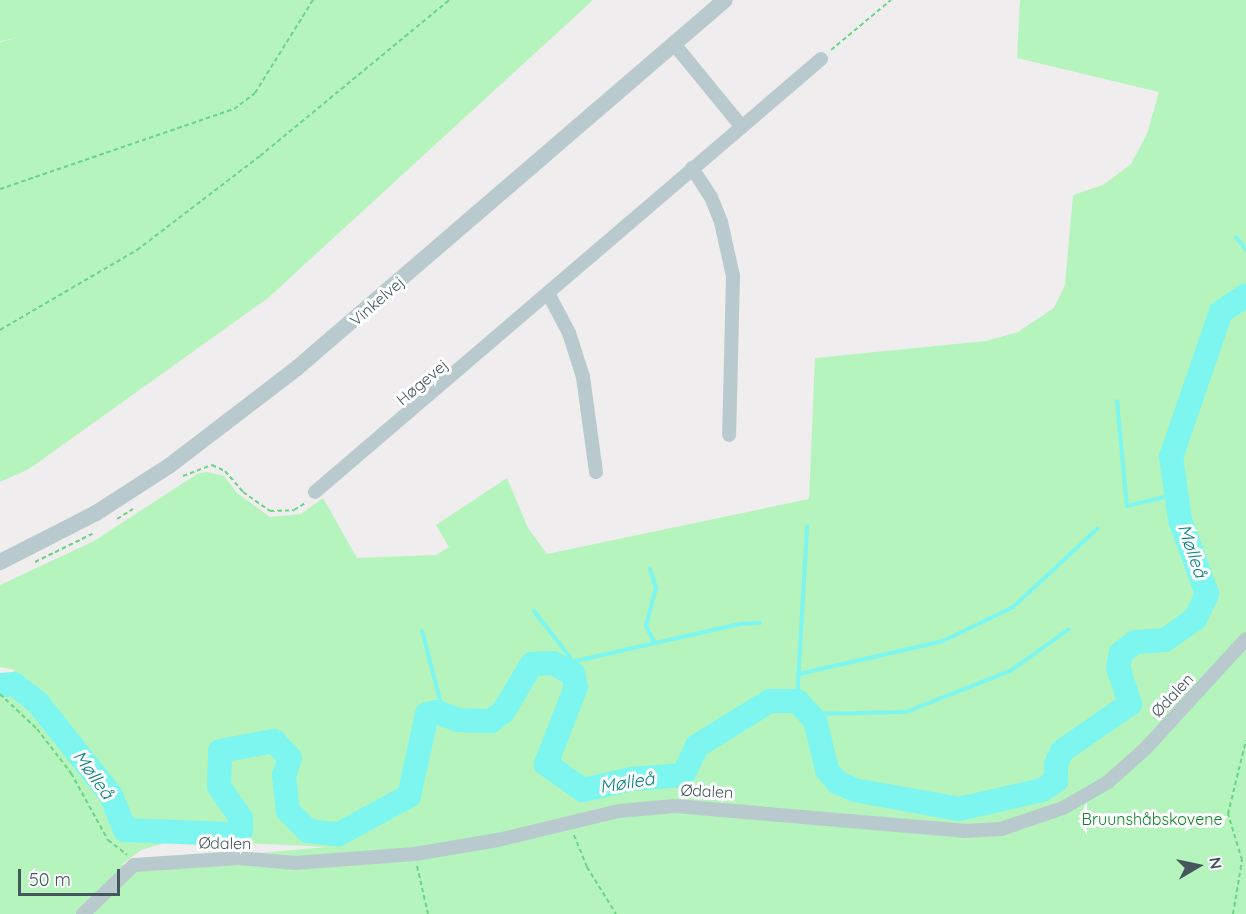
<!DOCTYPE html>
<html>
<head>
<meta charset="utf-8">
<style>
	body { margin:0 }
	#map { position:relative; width:1246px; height:914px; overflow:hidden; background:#f0edee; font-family:Quicksand,sans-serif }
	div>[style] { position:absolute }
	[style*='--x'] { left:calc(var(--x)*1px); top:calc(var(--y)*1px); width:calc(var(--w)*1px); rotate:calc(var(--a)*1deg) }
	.green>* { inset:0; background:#b5f4bd }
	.stream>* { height:4px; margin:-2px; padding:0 2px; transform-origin:2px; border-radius:2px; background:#7df6f0 }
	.river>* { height:24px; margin:-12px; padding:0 12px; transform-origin:12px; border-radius:12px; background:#7df6f0 }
	.path>* { height:2px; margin-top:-1px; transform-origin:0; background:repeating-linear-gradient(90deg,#6ad585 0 4.5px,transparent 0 7.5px) }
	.minor>* { height:14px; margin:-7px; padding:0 7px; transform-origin:7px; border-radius:7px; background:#b9cace }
	.tertiary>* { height:16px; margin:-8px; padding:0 8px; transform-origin:8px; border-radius:8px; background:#b9cace }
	span { translate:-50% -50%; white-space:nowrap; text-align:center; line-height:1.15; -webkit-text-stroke:6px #fff; paint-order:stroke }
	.street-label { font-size:16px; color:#43575d }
	.park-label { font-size:16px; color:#0c862a }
	.water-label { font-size:18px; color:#05827d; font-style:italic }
	.north { position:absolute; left:1168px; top:836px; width:60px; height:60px; -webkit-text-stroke:4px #fff; paint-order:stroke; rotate:81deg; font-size:16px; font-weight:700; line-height:24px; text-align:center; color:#43575d }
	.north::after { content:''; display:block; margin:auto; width:21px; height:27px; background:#43575d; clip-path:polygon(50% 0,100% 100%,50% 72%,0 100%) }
	.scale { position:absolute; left:18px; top:869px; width:102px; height:27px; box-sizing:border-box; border:3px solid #43575d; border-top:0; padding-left:8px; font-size:18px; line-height:21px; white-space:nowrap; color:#43575d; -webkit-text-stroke:4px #fff; paint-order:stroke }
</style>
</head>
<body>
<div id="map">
	<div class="green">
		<div style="clip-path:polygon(0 0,593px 0,268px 298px,29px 469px,0 482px,0 42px,17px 38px,0 41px)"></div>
		<div style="clip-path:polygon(evenodd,1020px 0,1246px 0,1246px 914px,0 914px,0 677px,16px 670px,0 667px,0 585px,94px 541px,197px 474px,207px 472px,224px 476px,237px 493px,270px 517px,301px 514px,323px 498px,357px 558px,436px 555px,449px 547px,436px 525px,507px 478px,528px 528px,547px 554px,809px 499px,815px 358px,986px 341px,1018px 332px,1054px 308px,1065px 285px,1073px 195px,1103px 185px,1131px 164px,1147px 134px,1159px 92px,1017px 58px,1020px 0,171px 841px,246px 843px,327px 847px,121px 865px,141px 850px,171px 841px)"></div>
	</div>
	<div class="stream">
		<div style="--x:1236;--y:237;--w:16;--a:52"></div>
		<div style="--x:1117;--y:401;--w:105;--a:84.6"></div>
		<div style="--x:1127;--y:506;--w:50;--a:-13.8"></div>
		<div style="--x:650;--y:569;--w:20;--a:72"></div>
		<div style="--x:656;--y:588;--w:39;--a:105"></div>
		<div style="--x:646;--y:626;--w:18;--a:63"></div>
		<div style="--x:534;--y:611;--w:58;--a:52"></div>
		<div style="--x:570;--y:657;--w:17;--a:80"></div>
		<div style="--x:422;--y:631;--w:87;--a:75.3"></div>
		<div style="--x:571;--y:662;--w:173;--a:-12.7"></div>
		<div style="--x:740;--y:624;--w:20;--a:-3"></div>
		<div style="--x:799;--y:674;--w:148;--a:-12.9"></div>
		<div style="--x:943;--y:641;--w:78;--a:-25.9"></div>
		<div style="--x:1013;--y:607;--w:115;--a:-42.9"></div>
		<div style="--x:797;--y:701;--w:175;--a:-86.7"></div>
		<div style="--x:809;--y:714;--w:97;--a:-1.2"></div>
		<div style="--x:906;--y:712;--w:112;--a:-21.5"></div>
		<div style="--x:1010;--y:671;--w:72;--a:-35.4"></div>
	</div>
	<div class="river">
		<div style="--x:0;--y:685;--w:14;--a:-4"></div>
		<div style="--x:14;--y:684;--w:31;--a:38"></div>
		<div style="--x:38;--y:703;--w:117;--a:51.6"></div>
		<div style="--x:111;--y:795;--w:38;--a:68"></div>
		<div style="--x:125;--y:830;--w:105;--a:2.2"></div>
		<div style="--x:230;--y:834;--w:12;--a:-20"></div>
		<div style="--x:241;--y:830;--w:12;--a:-90"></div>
		<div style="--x:241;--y:818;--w:38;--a:-125"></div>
		<div style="--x:219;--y:787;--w:36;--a:-88"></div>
		<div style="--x:220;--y:751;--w:55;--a:-10.5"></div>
		<div style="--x:274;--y:741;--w:23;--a:47"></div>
		<div style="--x:290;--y:758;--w:18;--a:109"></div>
		<div style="--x:284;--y:775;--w:36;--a:84"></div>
		<div style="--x:288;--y:811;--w:28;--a:45"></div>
		<div style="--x:308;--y:831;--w:31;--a:6"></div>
		<div style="--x:339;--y:834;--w:80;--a:-28.5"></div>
		<div style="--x:409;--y:796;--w:84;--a:-77.6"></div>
		<div style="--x:427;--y:714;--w:10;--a:-11"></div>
		<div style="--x:437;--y:712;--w:22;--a:21"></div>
		<div style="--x:458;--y:720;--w:33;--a:2"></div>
		<div style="--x:491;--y:721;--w:15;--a:-37"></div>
		<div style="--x:503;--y:712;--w:56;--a:-58.9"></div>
		<div style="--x:532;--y:664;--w:21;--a:-3"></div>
		<div style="--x:553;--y:663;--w:23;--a:29"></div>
		<div style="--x:573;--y:674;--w:13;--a:77"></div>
		<div style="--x:576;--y:687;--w:83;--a:111.3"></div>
		<div style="--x:546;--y:764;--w:45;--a:35.1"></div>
		<div style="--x:583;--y:790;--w:50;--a:-12.7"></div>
		<div style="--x:632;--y:779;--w:51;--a:-4.5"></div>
		<div style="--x:683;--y:775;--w:32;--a:-64"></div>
		<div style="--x:697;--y:746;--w:86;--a:-31.7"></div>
		<div style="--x:770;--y:701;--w:27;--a:0"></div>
		<div style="--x:797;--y:701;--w:26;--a:47"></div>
		<div style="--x:815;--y:720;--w:51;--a:76.5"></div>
		<div style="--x:827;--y:770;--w:16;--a:50"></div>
		<div style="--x:837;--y:782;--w:20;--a:24"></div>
		<div style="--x:855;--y:790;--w:106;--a:10.4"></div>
		<div style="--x:959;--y:809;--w:85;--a:-12.9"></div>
		<div style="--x:1042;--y:790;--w:17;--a:-33"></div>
		<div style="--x:1056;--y:781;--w:17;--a:-90"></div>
		<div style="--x:1056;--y:764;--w:14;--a:-65"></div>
		<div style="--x:1062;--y:751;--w:83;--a:-34.7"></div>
		<div style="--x:1130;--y:704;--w:38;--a:-108"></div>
		<div style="--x:1118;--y:668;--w:15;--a:-79"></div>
		<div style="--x:1121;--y:653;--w:18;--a:-38"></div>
		<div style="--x:1135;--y:642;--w:30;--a:-4"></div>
		<div style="--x:1165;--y:640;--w:37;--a:-35"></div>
		<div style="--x:1195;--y:619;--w:28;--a:-64"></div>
		<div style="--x:1207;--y:594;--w:79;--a:-110"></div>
		<div style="--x:1180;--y:520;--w:64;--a:-98.1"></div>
		<div style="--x:1171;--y:457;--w:153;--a:-71"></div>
		<div style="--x:1221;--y:312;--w:30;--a:-34"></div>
	</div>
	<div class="path">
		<div style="--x:831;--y:50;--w:78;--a:-39.8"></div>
		<div style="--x:0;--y:189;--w:247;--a:-18.9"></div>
		<div style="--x:234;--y:109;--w:26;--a:-37"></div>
		<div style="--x:255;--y:93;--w:110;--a:-58.1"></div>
		<div style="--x:0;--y:330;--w:159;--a:-30.3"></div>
		<div style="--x:137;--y:250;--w:155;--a:-37.4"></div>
		<div style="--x:260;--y:156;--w:245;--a:-39.5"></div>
		<div style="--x:183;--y:476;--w:31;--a:-21"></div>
		<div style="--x:212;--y:465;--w:14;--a:25"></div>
		<div style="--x:225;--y:471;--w:28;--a:49"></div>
		<div style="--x:243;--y:492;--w:33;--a:35"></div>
		<div style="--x:270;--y:511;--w:24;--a:-2"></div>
		<div style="--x:294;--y:510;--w:15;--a:-32"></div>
		<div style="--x:117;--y:519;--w:19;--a:-32"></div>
		<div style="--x:35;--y:562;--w:64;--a:-26.2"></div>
		<div style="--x:0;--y:694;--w:51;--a:43.4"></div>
		<div style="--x:37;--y:729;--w:56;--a:52.3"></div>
		<div style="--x:71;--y:773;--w:77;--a:61.1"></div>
		<div style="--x:108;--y:840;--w:24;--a:38"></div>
		<div style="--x:574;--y:835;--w:35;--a:68"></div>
		<div style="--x:587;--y:867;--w:55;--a:58.3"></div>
		<div style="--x:417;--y:866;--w:49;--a:77.1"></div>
		<div style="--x:1233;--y:914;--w:55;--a:-80.5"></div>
		<div style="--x:1242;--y:860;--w:48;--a:-106.9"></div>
		<div style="--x:1228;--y:814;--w:76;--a:-76.3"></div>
	</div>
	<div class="minor">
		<div style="--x:674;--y:44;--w:107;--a:50.7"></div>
		<div style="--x:692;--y:168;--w:35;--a:57"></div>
		<div style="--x:711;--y:197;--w:27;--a:68"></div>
		<div style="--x:721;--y:222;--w:55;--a:77.5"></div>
		<div style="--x:733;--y:276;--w:159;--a:91.4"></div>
		<div style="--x:549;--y:295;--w:43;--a:62.2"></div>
		<div style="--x:569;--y:333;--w:46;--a:72.3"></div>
		<div style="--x:583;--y:377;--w:96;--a:82.2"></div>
		<div style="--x:315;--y:492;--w:666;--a:-40.55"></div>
		<div style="--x:83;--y:914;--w:71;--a:-43.9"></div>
		<div style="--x:134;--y:865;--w:105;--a:-3.8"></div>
		<div style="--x:239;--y:858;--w:56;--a:5.1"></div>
		<div style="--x:295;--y:863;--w:120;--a:-4.3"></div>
		<div style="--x:415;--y:854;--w:84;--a:-9.6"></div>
		<div style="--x:498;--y:840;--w:124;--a:-13.5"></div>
		<div style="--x:619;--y:811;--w:56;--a:-5.1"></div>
		<div style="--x:675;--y:806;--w:290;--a:4.9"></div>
		<div style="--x:964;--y:831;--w:37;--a:-3"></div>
		<div style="--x:1001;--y:829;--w:65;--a:-18.7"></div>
		<div style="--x:1063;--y:808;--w:52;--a:-30"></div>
		<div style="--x:1108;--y:782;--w:51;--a:-41.8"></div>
		<div style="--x:1146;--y:748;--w:148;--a:-47.5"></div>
	</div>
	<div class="tertiary">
		<div style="--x:0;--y:562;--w:108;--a:-27"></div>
		<div style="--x:96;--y:513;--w:87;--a:-32.8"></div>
		<div style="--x:169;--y:466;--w:161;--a:-37.4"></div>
		<div style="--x:297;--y:368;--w:564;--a:-40.69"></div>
	</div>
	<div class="street-label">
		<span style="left:377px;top:301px;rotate:-41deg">Vinkelvej</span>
		<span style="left:422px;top:382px;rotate:-40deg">Høgevej</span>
		<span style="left:1172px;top:695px;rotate:-47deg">Ødalen</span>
		<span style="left:707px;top:791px;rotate:3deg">Ødalen</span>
		<span style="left:225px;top:843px;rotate:1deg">Ødalen</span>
	</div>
	<div class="park-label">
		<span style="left:1152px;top:819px">Bruunshåbskovene</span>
	</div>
	<div class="water-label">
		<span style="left:1192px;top:551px;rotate:71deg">Mølleå</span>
		<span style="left:93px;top:775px;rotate:54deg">Mølleå</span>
		<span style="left:627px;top:783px;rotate:-9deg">Mølleå</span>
	</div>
	<div class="north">N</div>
	<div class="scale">50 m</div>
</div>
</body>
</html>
